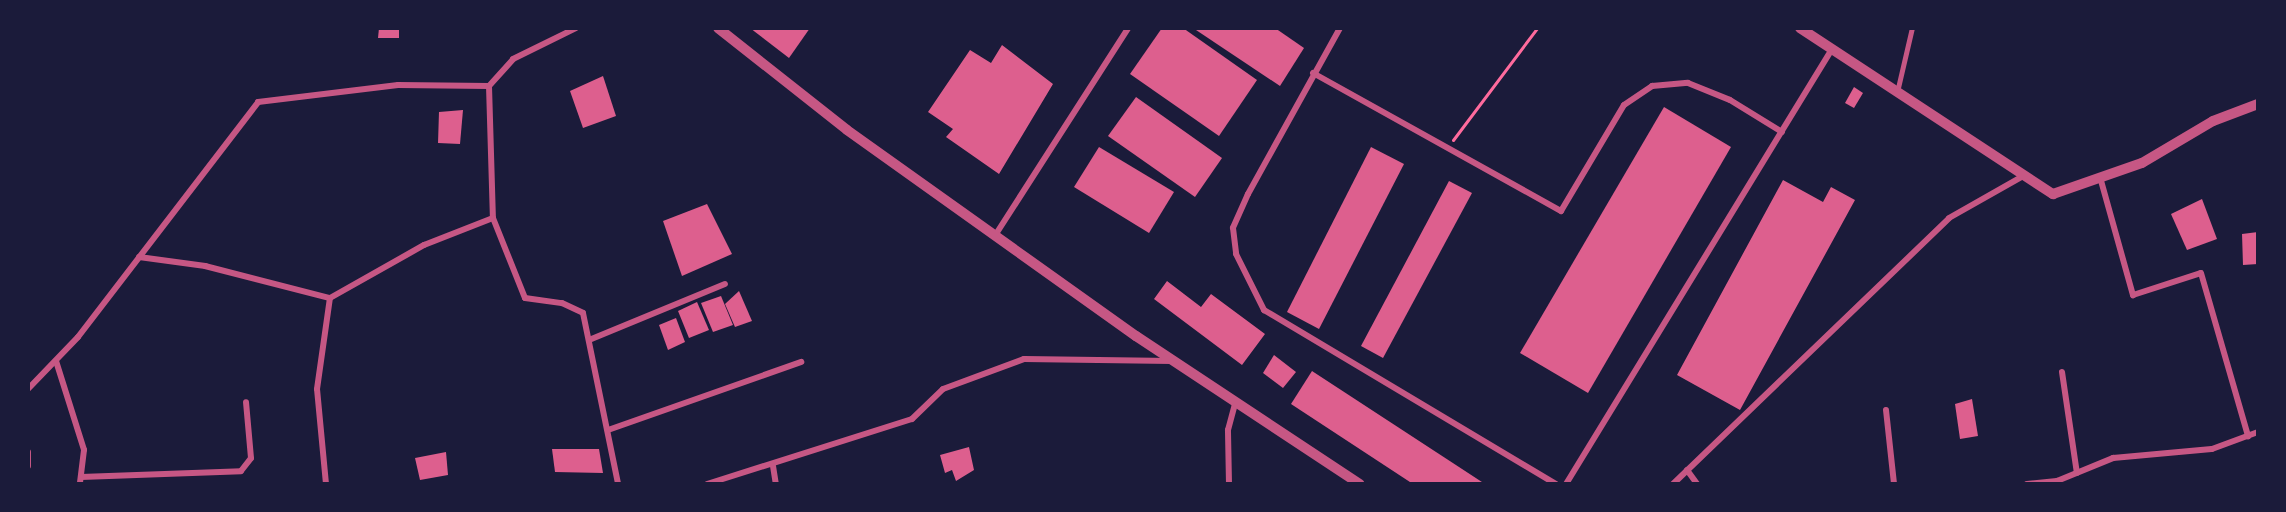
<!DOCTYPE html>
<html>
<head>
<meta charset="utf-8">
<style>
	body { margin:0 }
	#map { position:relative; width:2286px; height:512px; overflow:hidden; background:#1b1b3a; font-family:"IBM Plex Serif",serif }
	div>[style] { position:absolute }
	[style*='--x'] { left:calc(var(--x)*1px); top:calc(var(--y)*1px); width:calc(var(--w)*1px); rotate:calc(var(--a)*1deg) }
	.building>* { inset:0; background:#dd5f8e }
	.path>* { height:3px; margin:-1.5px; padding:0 1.5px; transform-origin:1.5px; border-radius:1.5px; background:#ff6b9d }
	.service>* { height:4.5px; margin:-2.25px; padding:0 2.25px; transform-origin:2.25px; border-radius:2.25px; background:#c65784 }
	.minor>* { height:6px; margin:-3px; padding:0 3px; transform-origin:3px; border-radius:3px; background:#c65784 }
	.tertiary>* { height:10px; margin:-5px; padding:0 5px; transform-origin:5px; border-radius:5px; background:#c65784 }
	span { translate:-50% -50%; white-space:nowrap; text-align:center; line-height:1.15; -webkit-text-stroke:4.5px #1b1b3a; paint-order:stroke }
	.frame { position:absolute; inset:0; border:30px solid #1b1b3a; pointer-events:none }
</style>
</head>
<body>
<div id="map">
	<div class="building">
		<div style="clip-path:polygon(379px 28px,399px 28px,399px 38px,378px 38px)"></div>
		<div style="clip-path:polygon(750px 28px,810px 28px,789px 58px)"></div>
		<div style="clip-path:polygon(1162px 28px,1183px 28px,1257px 80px,1219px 136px,1130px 74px)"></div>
		<div style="clip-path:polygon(1193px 28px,1275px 28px,1304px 48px,1280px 86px)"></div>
		<div style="clip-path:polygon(1002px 45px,1053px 84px,999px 174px,946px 137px,953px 129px,928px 112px,970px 50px,991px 63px)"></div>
		<div style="clip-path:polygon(603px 76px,616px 116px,583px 128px,570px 91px)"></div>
		<div style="clip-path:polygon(1854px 87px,1863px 93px,1854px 108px,1845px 103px)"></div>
		<div style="clip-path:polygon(1136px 97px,1222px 158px,1195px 197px,1108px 136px)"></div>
		<div style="clip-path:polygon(1664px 107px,1731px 147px,1588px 393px,1520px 353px)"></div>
		<div style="clip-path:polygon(463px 110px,460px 144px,438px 143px,439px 112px)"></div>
		<div style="clip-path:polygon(1099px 147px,1174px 192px,1149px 233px,1074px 187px)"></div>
		<div style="clip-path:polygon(1371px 147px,1404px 164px,1319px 329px,1287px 312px)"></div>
		<div style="clip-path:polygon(1783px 180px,1823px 202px,1831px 187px,1855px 200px,1740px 410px,1677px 375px)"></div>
		<div style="clip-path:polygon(1449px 181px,1472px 193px,1383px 358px,1361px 346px)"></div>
		<div style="clip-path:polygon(2202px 199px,2217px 239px,2187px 250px,2171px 214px)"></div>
		<div style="clip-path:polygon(707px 204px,732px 254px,682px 276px,663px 221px)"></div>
		<div style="clip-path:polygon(2258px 232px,2258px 264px,2243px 265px,2242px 234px)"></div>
		<div style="clip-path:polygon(1167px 281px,1201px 307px,1211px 294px,1265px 334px,1242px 365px,1154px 299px)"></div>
		<div style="clip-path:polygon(739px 291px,752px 321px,735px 327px,725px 304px)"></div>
		<div style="clip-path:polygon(721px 296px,733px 325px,713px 332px,701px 303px)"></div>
		<div style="clip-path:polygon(697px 302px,709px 330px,689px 338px,678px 311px)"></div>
		<div style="clip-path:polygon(676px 318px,685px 342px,668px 350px,659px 325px)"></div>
		<div style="clip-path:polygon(1274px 355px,1296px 372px,1283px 388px,1263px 373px)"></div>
		<div style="clip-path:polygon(1312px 371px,1485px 484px,1413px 484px,1291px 404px)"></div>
		<div style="clip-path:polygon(1972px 399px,1978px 436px,1960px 439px,1955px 404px)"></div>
		<div style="clip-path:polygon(969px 447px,974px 470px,956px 481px,952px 470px,945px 473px,940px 455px)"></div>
		<div style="clip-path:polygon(552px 449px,599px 449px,603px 473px,555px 472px)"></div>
		<div style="clip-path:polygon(446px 452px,448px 475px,420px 480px,415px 458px)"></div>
	</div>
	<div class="path">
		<div style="--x:1453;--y:140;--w:140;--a:-53.1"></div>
	</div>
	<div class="service">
		<div style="--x:1898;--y:88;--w:62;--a:-76.9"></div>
	</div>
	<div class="minor">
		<div style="--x:1340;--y:28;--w:190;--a:119"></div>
		<div style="--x:1248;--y:194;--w:37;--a:114"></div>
		<div style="--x:1233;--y:228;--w:26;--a:83"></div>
		<div style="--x:1236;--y:254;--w:63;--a:63.4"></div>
		<div style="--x:1264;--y:310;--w:340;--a:30.8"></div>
		<div style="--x:1313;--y:73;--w:284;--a:29.1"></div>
		<div style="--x:1561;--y:211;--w:123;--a:-59.3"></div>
		<div style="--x:1624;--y:105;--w:34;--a:-34"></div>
		<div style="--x:1652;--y:86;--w:36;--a:-5"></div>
		<div style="--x:1688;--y:83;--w:45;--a:22"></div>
		<div style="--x:1730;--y:100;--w:61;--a:31.6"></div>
		<div style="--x:489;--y:86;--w:132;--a:88.3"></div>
		<div style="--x:493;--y:218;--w:86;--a:68.2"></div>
		<div style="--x:525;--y:298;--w:37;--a:8"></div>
		<div style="--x:562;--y:303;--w:23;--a:25"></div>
		<div style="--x:583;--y:313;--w:175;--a:78.4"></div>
		<div style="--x:2100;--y:177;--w:123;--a:74.4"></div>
		<div style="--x:2133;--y:295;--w:71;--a:-17.9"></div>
		<div style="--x:2201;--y:273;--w:170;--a:73.9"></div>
		<div style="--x:996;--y:234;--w:245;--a:-57.3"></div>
		<div style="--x:139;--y:257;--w:67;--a:7.8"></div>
		<div style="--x:205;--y:266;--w:129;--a:14.4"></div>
		<div style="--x:330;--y:298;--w:108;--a:-29.4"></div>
		<div style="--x:424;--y:245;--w:74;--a:-21.4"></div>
		<div style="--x:589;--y:340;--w:147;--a:-22.4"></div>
		<div style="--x:56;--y:361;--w:93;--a:72.5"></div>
		<div style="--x:84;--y:450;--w:34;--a:97"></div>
		<div style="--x:2062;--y:372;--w:102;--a:81.6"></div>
		<div style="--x:28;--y:389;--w:72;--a:-46.1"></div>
		<div style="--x:78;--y:337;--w:296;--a:-52.5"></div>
		<div style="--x:258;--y:102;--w:141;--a:-6.9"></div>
		<div style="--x:398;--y:85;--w:91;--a:0.6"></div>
		<div style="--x:489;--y:86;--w:36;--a:-48"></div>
		<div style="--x:513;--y:59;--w:70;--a:-26.2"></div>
		<div style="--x:1886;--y:410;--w:74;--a:83.8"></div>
		<div style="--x:608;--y:430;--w:205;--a:-19.4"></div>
		<div style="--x:28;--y:452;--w:14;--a:90"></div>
		<div style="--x:773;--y:466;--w:18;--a:81"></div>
		<div style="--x:1687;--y:470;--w:17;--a:54"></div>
		<div style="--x:81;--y:477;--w:160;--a:-2.1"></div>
		<div style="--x:241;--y:471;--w:16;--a:-52"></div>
		<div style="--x:251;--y:458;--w:56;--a:-95.1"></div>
		<div style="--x:326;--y:484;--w:95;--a:-95.4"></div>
		<div style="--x:317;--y:389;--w:92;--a:-81.9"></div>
		<div style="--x:707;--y:484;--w:215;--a:-17.6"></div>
		<div style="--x:912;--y:419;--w:43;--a:-44.1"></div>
		<div style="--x:943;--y:389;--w:86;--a:-20.3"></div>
		<div style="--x:1024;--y:359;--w:148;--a:0.8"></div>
		<div style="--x:1229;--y:484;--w:54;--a:-91.1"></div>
		<div style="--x:1228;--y:430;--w:30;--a:-75"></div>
		<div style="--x:1566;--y:484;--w:510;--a:-58.55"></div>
		<div style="--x:1673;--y:484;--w:383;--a:-43.9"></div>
		<div style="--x:1949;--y:218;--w:87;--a:-29.5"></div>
		<div style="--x:2027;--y:484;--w:30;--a:-6"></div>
		<div style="--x:2057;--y:481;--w:61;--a:-22.3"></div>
		<div style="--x:2113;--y:458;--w:99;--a:-5.2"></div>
		<div style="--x:2212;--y:449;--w:49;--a:-20.3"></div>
	</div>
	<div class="tertiary">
		<div style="--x:718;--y:28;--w:164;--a:38.3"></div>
		<div style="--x:847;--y:130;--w:355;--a:35.5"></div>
		<div style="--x:1136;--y:336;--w:268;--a:33.5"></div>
		<div style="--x:1800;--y:28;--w:303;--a:33.3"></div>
		<div style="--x:2053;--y:194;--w:94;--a:-19.2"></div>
		<div style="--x:2142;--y:163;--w:82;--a:-30.6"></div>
		<div style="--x:2213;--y:121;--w:48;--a:-20.7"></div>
	</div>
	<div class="frame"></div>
</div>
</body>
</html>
